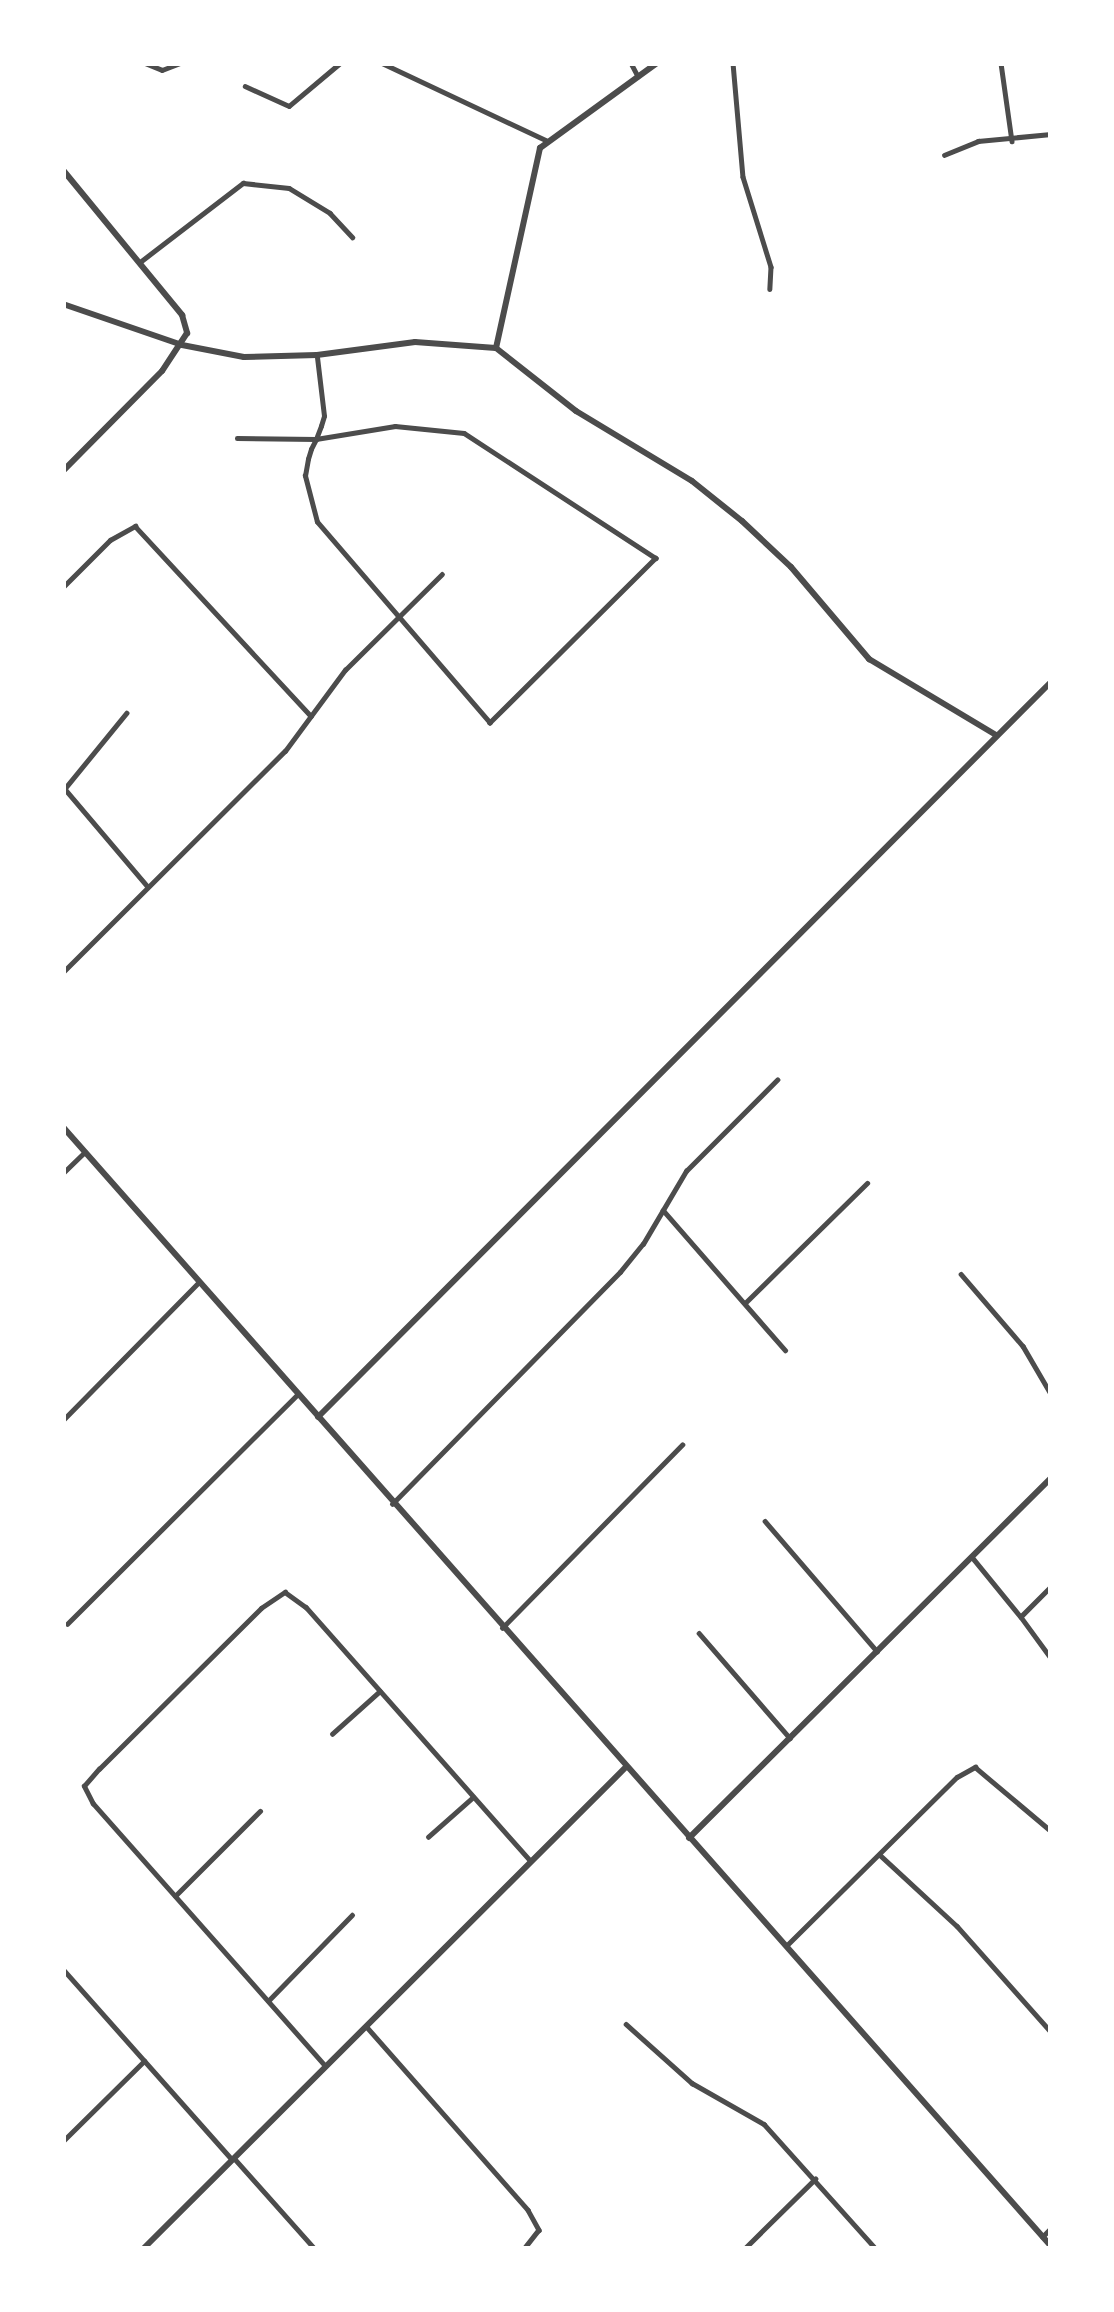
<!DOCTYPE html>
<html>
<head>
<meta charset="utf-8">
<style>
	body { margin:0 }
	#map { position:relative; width:1114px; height:2312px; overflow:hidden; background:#fff; font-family:"Work Sans",sans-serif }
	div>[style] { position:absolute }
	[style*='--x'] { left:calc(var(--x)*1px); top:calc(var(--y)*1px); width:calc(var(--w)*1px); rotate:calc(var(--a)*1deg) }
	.minor>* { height:4.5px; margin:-2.25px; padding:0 2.25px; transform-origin:2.25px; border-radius:2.25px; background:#4c4c4c }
	.tertiary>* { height:6px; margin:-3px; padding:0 3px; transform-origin:3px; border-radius:3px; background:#4c4c4c }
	span { translate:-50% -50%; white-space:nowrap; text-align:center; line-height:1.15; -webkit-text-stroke:9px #fff; paint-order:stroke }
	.frame { position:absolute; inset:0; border:66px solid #fff; pointer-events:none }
</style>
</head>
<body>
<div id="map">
	<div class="minor">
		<div style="--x:145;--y:63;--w:18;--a:22"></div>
		<div style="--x:162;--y:70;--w:19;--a:-21"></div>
		<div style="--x:382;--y:63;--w:181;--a:25.2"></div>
		<div style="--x:631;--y:63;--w:15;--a:62"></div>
		<div style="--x:733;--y:63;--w:114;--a:85"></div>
		<div style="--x:743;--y:177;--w:94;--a:72.7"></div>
		<div style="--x:771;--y:267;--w:22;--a:93"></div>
		<div style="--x:1001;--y:63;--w:79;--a:82"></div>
		<div style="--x:245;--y:86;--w:48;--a:24.4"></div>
		<div style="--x:289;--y:106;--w:67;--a:-40.1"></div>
		<div style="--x:944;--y:155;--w:37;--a:-22"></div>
		<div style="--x:978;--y:141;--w:73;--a:-5.5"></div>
		<div style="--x:140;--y:262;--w:130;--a:-37.5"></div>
		<div style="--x:243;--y:183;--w:46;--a:6.2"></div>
		<div style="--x:289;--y:188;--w:48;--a:31.4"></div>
		<div style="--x:330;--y:213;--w:33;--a:47"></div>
		<div style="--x:237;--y:438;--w:79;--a:0.7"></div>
		<div style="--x:316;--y:439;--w:80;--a:-9.3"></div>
		<div style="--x:395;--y:426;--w:69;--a:5.8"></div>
		<div style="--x:464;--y:433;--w:229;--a:33.1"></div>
		<div style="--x:656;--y:558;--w:234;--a:135.2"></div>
		<div style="--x:490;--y:723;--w:265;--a:-130.7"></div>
		<div style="--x:317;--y:522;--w:48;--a:-104.6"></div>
		<div style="--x:305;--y:476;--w:17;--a:-80"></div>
		<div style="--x:308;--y:459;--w:10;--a:-73"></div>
		<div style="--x:311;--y:449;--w:11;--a:-63"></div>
		<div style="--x:316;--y:439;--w:14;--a:-69"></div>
		<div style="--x:321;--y:426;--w:10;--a:-73"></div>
		<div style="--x:324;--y:416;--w:59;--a:-96.8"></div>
		<div style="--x:63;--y:587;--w:66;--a:-45"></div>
		<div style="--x:110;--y:540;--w:29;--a:-29"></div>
		<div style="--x:135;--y:526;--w:259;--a:47.2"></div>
		<div style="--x:127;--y:713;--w:98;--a:129.2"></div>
		<div style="--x:65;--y:789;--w:128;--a:49.7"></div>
		<div style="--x:63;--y:972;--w:313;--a:-44.9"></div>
		<div style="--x:285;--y:751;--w:101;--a:-53.5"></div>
		<div style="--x:345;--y:670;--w:136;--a:-44.7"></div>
		<div style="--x:63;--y:1173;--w:30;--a:-44"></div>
		<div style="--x:663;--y:1210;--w:186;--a:48.9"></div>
		<div style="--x:961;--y:1274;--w:95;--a:49.3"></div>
		<div style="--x:1023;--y:1346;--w:56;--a:59.7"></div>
		<div style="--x:745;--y:1303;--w:171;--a:-44.5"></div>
		<div style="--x:63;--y:1420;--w:192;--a:-45.4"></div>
		<div style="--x:392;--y:1504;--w:325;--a:-45.5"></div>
		<div style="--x:620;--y:1272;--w:36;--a:-51"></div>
		<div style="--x:643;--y:1244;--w:85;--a:-59.5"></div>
		<div style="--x:686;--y:1171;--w:129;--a:-45"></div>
		<div style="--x:765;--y:1521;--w:172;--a:49.3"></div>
		<div style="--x:972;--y:1557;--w:77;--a:50.8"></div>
		<div style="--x:1051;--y:1587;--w:42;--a:135"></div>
		<div style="--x:1021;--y:1617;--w:51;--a:53.8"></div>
		<div style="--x:67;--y:1624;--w:325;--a:-44.9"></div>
		<div style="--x:502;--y:1628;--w:257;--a:-45.5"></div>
		<div style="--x:699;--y:1633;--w:139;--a:49.1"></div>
		<div style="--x:332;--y:1734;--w:64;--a:-41.9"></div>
		<div style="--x:428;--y:1837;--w:60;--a:-41.6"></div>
		<div style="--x:880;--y:1855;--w:105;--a:42.7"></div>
		<div style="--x:957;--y:1926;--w:142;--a:48.4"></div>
		<div style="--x:175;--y:1896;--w:120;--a:-45"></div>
		<div style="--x:786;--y:1946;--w:240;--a:-44.7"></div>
		<div style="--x:957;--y:1777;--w:21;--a:-29"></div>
		<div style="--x:975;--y:1767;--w:99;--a:40.1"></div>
		<div style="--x:63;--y:1969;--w:253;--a:48.4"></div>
		<div style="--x:268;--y:2001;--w:120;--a:-45.7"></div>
		<div style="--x:626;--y:2024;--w:89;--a:41.8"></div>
		<div style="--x:692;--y:2083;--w:83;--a:29.7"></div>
		<div style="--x:764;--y:2124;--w:168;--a:48.1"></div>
		<div style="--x:366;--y:2026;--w:245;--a:48.6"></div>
		<div style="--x:528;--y:2210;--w:23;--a:61"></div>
		<div style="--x:539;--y:2230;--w:24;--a:128"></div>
		<div style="--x:325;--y:2066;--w:350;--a:-131.5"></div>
		<div style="--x:93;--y:1804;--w:20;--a:-117"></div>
		<div style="--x:84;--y:1786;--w:23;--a:-49"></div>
		<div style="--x:99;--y:1769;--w:228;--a:-44.8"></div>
		<div style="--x:261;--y:1608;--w:29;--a:-34"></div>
		<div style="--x:285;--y:1592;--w:26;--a:36"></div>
		<div style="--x:306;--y:1607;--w:339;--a:48.5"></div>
		<div style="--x:63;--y:2141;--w:114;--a:-44.6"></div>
		<div style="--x:234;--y:2158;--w:122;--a:48.3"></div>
		<div style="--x:1042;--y:2237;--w:13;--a:-45"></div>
		<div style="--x:744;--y:2249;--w:100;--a:-44.6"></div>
	</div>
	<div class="tertiary">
		<div style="--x:63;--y:170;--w:188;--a:50.6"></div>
		<div style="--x:182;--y:315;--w:19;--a:74"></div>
		<div style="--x:187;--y:333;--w:45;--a:123.3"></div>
		<div style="--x:162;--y:371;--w:141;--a:134.7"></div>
		<div style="--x:63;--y:304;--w:126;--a:19"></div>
		<div style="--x:182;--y:345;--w:63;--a:11"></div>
		<div style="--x:244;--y:357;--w:73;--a:-1.6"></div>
		<div style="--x:317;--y:355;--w:99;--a:-7.6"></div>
		<div style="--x:415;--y:342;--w:81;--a:4.2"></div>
		<div style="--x:496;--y:348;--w:102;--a:38.2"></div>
		<div style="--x:576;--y:411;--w:135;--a:31.1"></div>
		<div style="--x:692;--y:481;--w:64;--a:38.7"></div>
		<div style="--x:742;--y:521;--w:67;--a:43.2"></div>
		<div style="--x:791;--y:567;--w:121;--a:49.7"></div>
		<div style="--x:869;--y:659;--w:148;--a:30.9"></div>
		<div style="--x:496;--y:348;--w:205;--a:-77.6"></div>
		<div style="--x:540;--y:148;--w:145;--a:-36"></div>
		<div style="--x:63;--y:1127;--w:1493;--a:48.56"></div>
		<div style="--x:318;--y:1417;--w:1038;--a:-45.08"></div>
		<div style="--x:689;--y:1838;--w:511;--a:-44.84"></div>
		<div style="--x:143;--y:2249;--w:681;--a:-44.94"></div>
	</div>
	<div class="frame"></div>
</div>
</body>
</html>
